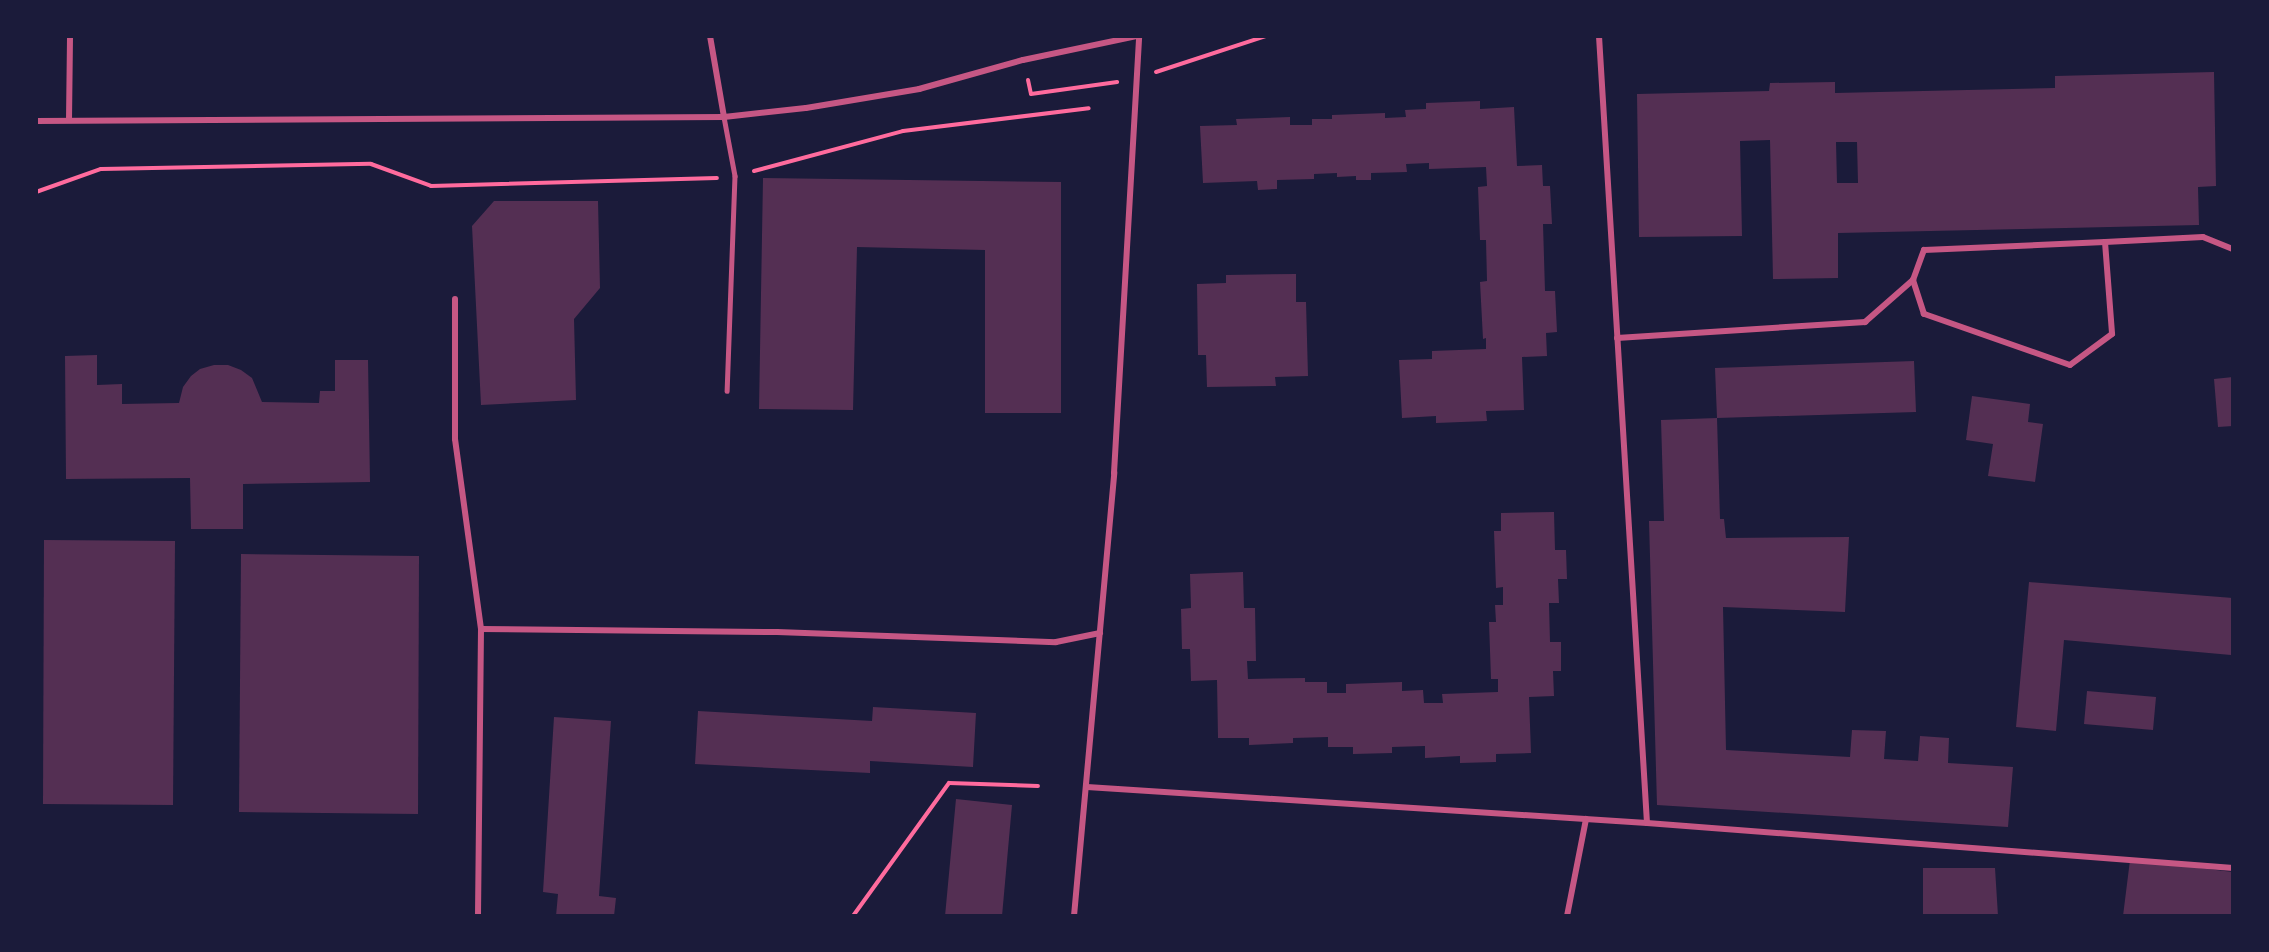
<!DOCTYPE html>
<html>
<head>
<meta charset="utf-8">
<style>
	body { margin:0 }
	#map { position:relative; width:2269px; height:952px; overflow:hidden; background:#1b1b3a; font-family:"Exo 2",sans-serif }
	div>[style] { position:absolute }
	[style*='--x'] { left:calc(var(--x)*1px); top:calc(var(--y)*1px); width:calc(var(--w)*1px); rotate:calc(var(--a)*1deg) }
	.building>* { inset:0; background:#542f53 }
	.path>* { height:4px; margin:-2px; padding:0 2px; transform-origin:2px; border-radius:2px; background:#ff6b9d }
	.service>* { height:4.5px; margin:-2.25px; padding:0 2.25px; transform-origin:2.25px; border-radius:2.25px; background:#c65784 }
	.minor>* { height:6px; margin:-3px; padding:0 3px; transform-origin:3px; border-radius:3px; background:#c65784 }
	span { translate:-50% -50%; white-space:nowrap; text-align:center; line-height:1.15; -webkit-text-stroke:4.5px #1b1b3a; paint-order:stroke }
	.frame { position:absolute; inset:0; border:38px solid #1b1b3a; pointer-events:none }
</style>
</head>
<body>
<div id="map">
	<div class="building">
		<div style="clip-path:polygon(evenodd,2214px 72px,2216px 186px,2198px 187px,2199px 225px,1838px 233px,1838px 278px,1773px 279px,1770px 140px,1740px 141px,1742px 236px,1639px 237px,1637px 94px,1769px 91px,1770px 83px,1835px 82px,1835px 93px,2055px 88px,2055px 76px,2214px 72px,1836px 142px,1857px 142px,1858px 183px,1837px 183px,1836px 142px)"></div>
		<div style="clip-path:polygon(1480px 101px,1480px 109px,1514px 107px,1517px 166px,1542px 165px,1543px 186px,1550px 186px,1552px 224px,1543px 224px,1545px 291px,1555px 291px,1557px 332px,1546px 333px,1547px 356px,1522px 357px,1524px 410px,1486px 411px,1487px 421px,1436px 423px,1436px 416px,1402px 418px,1399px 360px,1432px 359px,1432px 351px,1486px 349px,1486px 338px,1483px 339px,1480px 282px,1487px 281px,1486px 240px,1480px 240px,1478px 187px,1487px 186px,1486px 167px,1429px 169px,1429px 163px,1406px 164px,1407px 172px,1371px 173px,1371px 180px,1356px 180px,1356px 176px,1337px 177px,1337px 173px,1314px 174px,1314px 179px,1277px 180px,1277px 189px,1258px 190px,1257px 181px,1203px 183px,1200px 126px,1237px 125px,1236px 119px,1290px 117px,1290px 125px,1312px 125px,1312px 119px,1332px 119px,1332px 115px,1385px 113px,1385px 118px,1406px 117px,1405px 110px,1426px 109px,1426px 103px)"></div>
		<div style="clip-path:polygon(763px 178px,1061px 182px,1061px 413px,985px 413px,985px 250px,857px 247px,853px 410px,759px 409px)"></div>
		<div style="clip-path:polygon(494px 201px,598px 201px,600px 288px,574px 319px,576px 400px,481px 405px,472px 226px)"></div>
		<div style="clip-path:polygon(1296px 274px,1296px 302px,1306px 302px,1308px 376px,1275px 377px,1276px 386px,1207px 387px,1206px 355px,1198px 355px,1197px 284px,1226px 283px,1226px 275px)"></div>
		<div style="clip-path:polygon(97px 355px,97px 385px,122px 384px,122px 404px,179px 403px,183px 387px,191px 376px,200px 369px,214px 365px,228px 365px,241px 370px,252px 378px,262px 402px,319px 403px,320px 391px,335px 391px,335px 360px,368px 360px,370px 482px,243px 484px,243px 529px,191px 529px,190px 478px,66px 479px,65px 356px)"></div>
		<div style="clip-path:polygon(1914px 361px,1916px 412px,1717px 418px,1720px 519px,1724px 519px,1726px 538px,1849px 537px,1845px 612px,1723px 607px,1726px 750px,1850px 757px,1852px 730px,1886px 731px,1884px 759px,1918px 761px,1920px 736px,1949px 738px,1948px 763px,2013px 767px,2008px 827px,1657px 805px,1649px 521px,1664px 521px,1661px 420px,1717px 418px,1715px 368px)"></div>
		<div style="clip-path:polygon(2233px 377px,2233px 426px,2218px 427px,2214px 379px)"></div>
		<div style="clip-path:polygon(1972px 396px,2030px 404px,2028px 422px,2043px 424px,2035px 482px,1988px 476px,1993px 444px,1966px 440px)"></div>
		<div style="clip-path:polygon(1554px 512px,1555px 550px,1566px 550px,1567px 579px,1558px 579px,1559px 603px,1549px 603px,1550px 642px,1561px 642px,1561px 671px,1553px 671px,1554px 696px,1529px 697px,1531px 753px,1496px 754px,1496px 762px,1460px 763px,1460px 756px,1425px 758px,1425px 746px,1392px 747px,1392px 753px,1353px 754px,1353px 747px,1328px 747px,1328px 737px,1293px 738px,1293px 743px,1249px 745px,1249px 738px,1218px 738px,1217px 680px,1191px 681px,1190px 649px,1182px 649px,1181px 609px,1191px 608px,1190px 574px,1243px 572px,1244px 608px,1255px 608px,1256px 661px,1247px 661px,1248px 679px,1305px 678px,1305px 682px,1327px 682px,1327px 693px,1346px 693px,1346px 684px,1402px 682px,1402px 691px,1423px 690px,1424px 703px,1443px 703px,1442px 694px,1498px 692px,1498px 679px,1491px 679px,1489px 622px,1496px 622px,1495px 605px,1503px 605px,1503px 587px,1496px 588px,1494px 531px,1501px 531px,1501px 513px)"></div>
		<div style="clip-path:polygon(44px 540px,175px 541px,173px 805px,43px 804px)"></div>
		<div style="clip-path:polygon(241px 554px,419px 556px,418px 814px,239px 812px)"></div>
		<div style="clip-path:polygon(2029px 582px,2233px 598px,2231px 655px,2064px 640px,2056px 731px,2016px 727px)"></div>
		<div style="clip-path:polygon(2087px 691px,2156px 697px,2153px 730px,2084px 724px)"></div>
		<div style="clip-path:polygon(873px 707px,976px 713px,973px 767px,870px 761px,870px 773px,695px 764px,698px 711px,872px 721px)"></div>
		<div style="clip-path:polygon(554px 717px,611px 721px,599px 896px,616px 898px,614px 916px,556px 916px,558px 894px,543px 892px)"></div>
		<div style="clip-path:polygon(956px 799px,1012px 805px,1002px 916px,945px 916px)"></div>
		<div style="clip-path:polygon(2130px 860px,2233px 872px,2233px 916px,2123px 916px)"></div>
		<div style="clip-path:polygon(1923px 868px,1995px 868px,1998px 916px,1923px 916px)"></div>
	</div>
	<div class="path">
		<div style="--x:1156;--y:72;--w:116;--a:-18.1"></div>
		<div style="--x:1028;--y:80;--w:14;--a:78"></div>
		<div style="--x:1031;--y:94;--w:87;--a:-7.9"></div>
		<div style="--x:754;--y:171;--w:154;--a:-15"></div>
		<div style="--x:903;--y:131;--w:187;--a:-7"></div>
		<div style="--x:36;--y:192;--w:69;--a:-19.5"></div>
		<div style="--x:101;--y:169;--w:270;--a:-1.1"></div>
		<div style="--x:371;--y:164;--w:64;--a:20.1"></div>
		<div style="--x:431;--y:186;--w:286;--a:-1.6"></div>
		<div style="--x:853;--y:916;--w:164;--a:-54.2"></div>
		<div style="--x:949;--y:783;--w:89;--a:1.9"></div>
	</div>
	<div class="service">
		<div style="--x:724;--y:117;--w:60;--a:79.4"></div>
		<div style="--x:735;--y:176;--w:215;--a:92.1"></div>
	</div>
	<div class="minor">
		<div style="--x:710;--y:36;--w:82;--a:80.2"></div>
		<div style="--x:1599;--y:36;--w:788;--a:86.51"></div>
		<div style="--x:69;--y:120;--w:84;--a:-89.3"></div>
		<div style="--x:36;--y:121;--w:688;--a:-0.33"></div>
		<div style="--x:724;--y:117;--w:82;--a:-6.3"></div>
		<div style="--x:806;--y:108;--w:115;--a:-9.5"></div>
		<div style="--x:919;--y:89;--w:108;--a:-15.6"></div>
		<div style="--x:1023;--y:60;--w:116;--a:-11.9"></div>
		<div style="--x:2105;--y:242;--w:92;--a:85.6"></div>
		<div style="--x:2112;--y:334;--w:52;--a:143.6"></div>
		<div style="--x:2070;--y:365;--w:155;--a:-160.7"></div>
		<div style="--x:1924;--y:314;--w:36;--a:-108"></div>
		<div style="--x:1913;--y:280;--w:32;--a:-70"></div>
		<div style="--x:1924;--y:250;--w:181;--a:-2.5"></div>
		<div style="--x:2105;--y:242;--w:98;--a:-2.9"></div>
		<div style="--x:2203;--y:237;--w:32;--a:22"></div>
		<div style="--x:455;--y:299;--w:140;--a:90"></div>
		<div style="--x:455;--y:439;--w:192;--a:82.2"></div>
		<div style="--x:481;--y:629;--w:287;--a:90.6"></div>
		<div style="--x:1617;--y:338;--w:249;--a:-3.7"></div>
		<div style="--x:1865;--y:322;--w:64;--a:-41.2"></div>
		<div style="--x:481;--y:629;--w:296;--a:0.6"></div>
		<div style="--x:777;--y:632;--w:279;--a:2.1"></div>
		<div style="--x:1056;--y:642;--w:45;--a:-11.6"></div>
		<div style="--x:1087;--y:787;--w:561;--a:3.68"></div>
		<div style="--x:1647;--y:823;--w:588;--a:4.39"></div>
		<div style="--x:1074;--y:916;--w:445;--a:-84.8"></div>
		<div style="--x:1114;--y:473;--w:438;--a:-86.7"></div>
		<div style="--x:1567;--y:916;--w:99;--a:-78.9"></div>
	</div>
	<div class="frame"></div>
</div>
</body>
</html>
